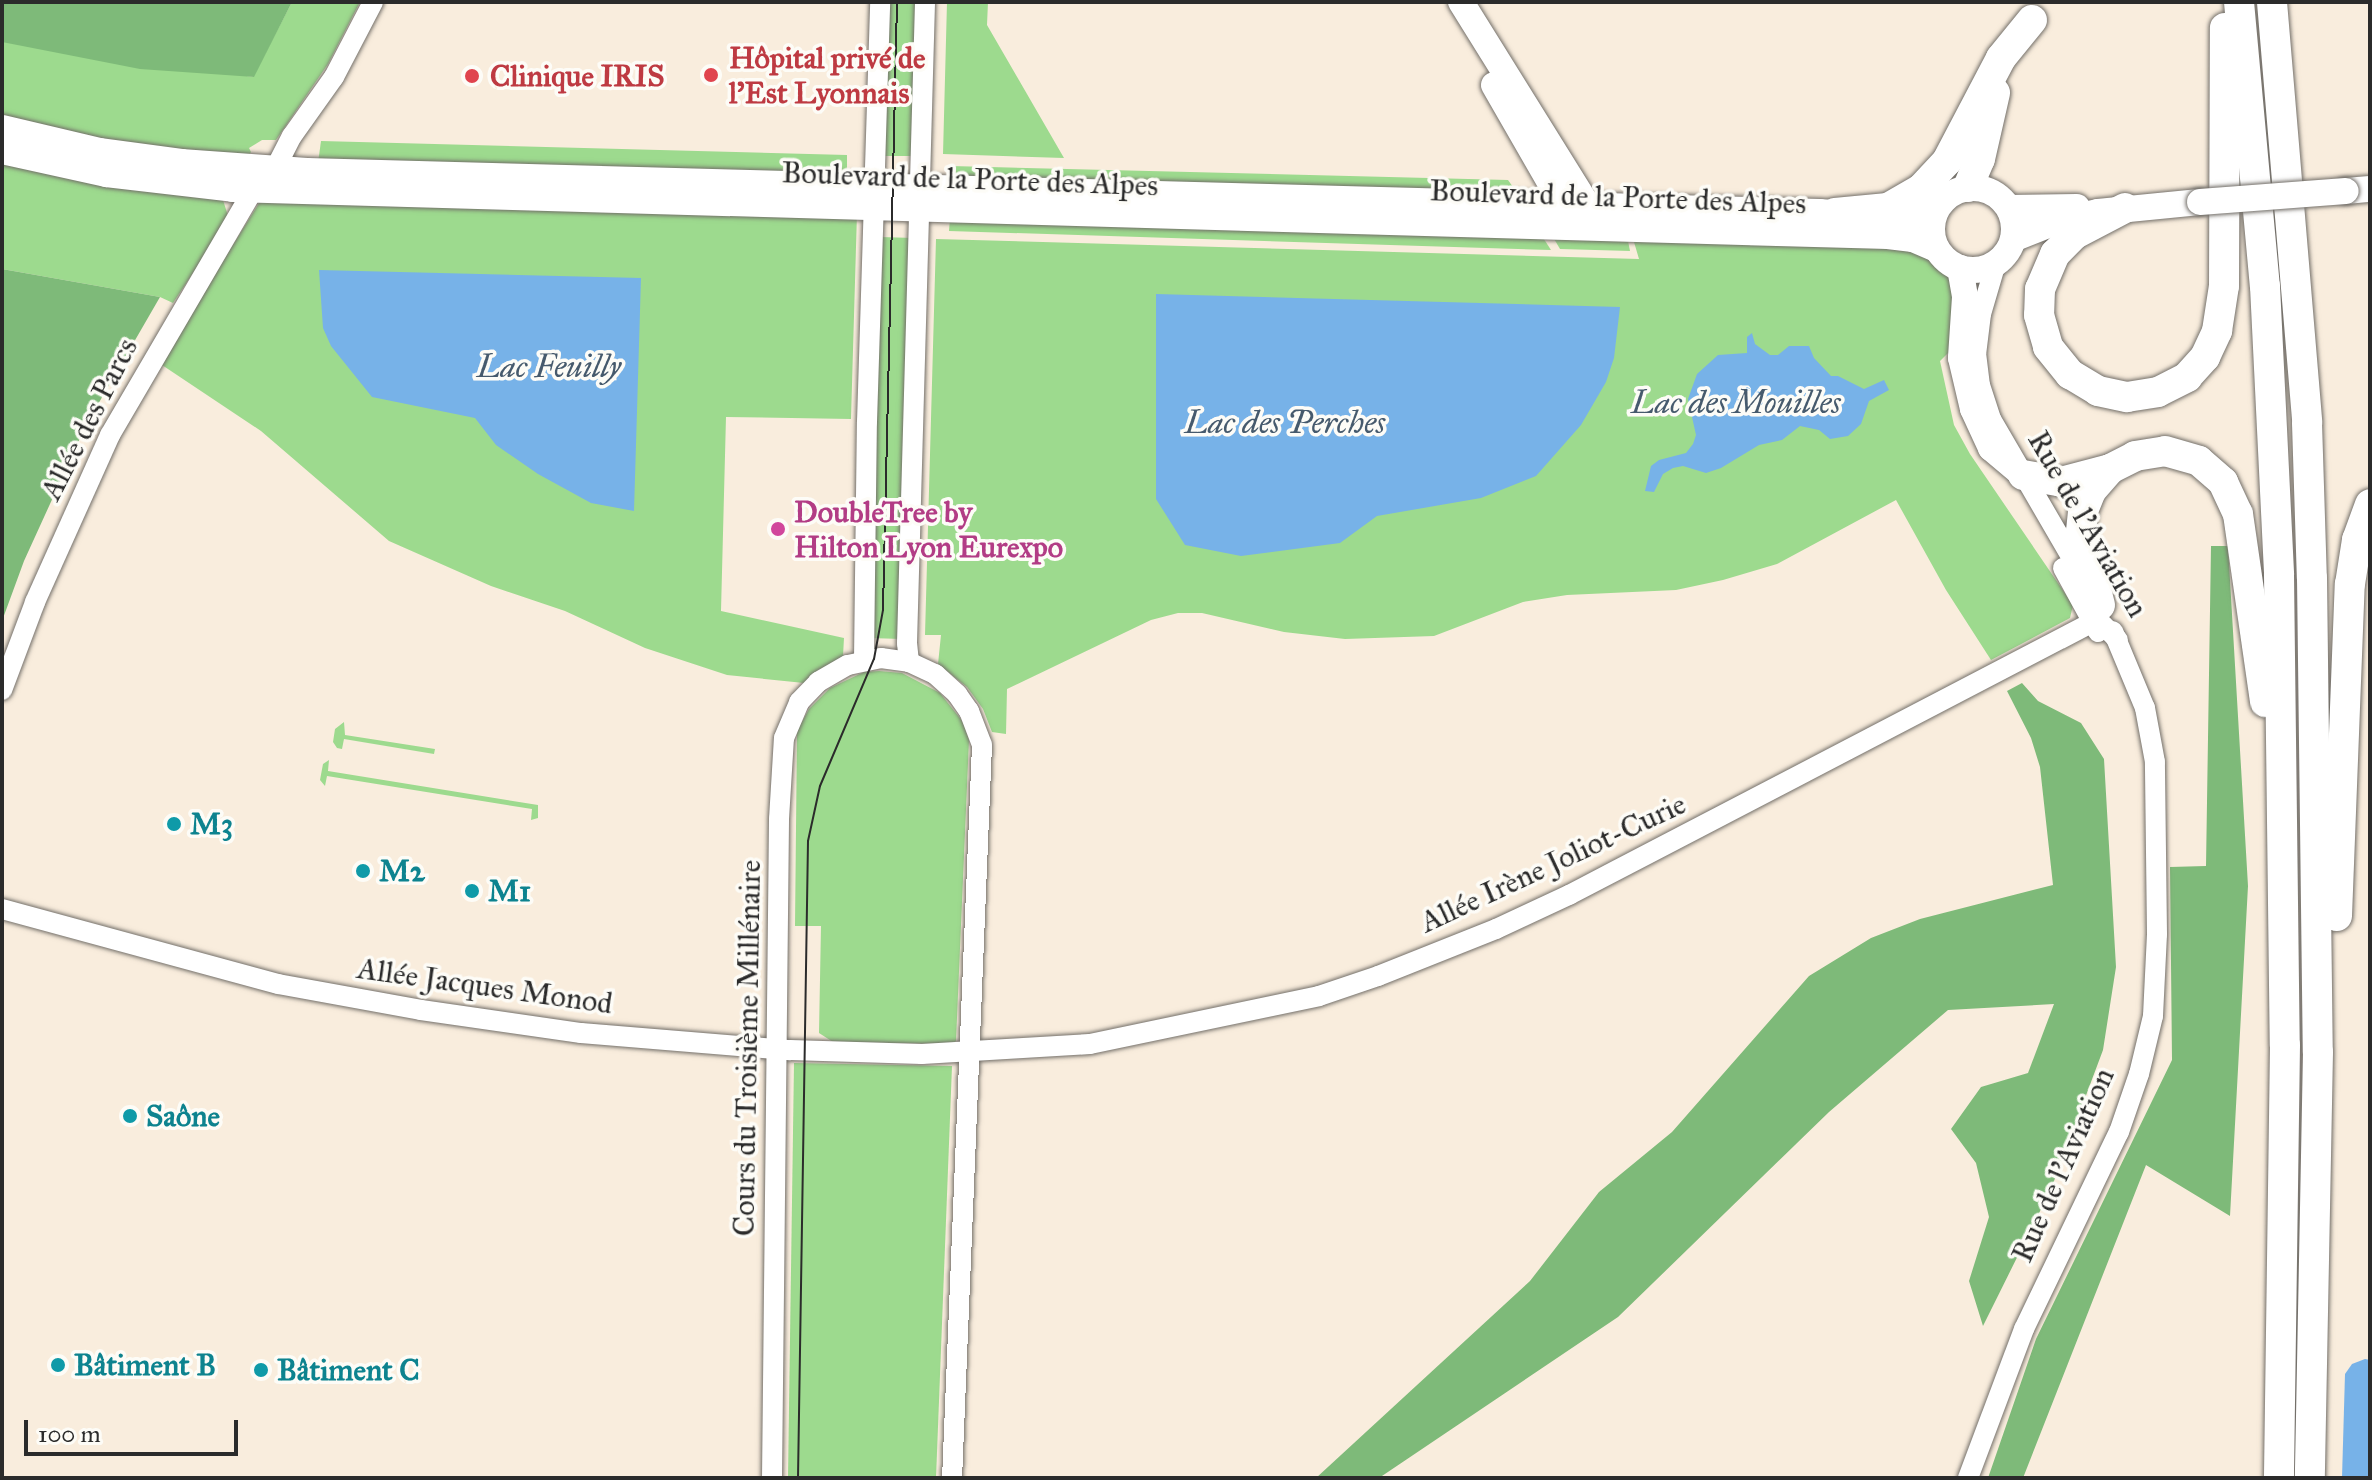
<!DOCTYPE html>
<html>
<head>
<meta charset="utf-8">
<style>
	body { margin:0 }
	#map { position:relative; width:2372px; height:1480px; overflow:hidden; background:#f9eddd; font-family:"IM FELL Great Primer",serif }
	div>[style] { position:absolute }
	[style*='--x'] { left:calc(var(--x)*1px); top:calc(var(--y)*1px); width:calc(var(--w)*1px); rotate:calc(var(--a)*1deg) }
	.green>* { inset:0; background:#9dda8e }
	.forest>* { inset:0; background:#7eba79 }
	.water>* { inset:0; background:#77b2e8 }
	.roads { filter:drop-shadow(0 0 2px #736f69) drop-shadow(0 0 2px #736f69) }
	.minor>* { height:20px; margin:-10px; padding:0 10px; transform-origin:10px; border-radius:10px; background:#fff }
	.major>* { height:26px; margin:-13px; padding:0 13px; transform-origin:13px; border-radius:13px; background:#fff }
	.major>.ring { margin:-13px; padding:0; box-sizing:content-box; background:none; border:26px solid #fff; border-radius:50% }
	.highway>* { height:30px; margin:-15px; padding:0 15px; transform-origin:15px; border-radius:15px; background:#fff }
	.tram>* { height:2px; margin:-1px; padding:0 1px; transform-origin:1px; border-radius:1px; background:#2b2b2b }
	.bridges { filter:drop-shadow(0 0 2px #736f69) drop-shadow(0 0 2px #736f69) }
	.major-bridge>* { height:26px; margin:-13px; padding:0 13px; transform-origin:13px; border-radius:13px; background:#fff }
	.dots>* { width:22px; height:22px; translate:-50% -50%; box-sizing:border-box; border:4px solid #fdfcf7; border-radius:50% }
	span { translate:-50% -50%; white-space:nowrap; text-align:center; line-height:1.15; -webkit-text-stroke:7px #fdfcf7; paint-order:stroke }
	.health-label { font-size:30px; color:#be3a42; font-weight:700 }
	.left { translate:0 -50%; text-align:left }
	.street-label { font-size:30px; color:#2b2b2b }
	.hotel-label { font-size:30px; color:#b23c85; font-weight:700 }
	.culture-label { font-size:30px; color:#0d838f; font-weight:700 }
	.water-label { font-size:32px; color:#465a6d; font-style:italic }
	.frame { position:absolute; inset:0; border:4px solid #2b2b2b; pointer-events:none }
	.scale { position:absolute; left:24px; top:1420px; width:214px; height:36px; box-sizing:border-box; border:4px solid #2b2b2b; border-top:0; padding-left:10px; font-size:24px; line-height:28px; white-space:nowrap; color:#2b2b2b; -webkit-text-stroke:6px #fdfcf7; paint-order:stroke }
</style>
</head>
<body>
<div id="map">
	<div class="green">
		<div style="clip-path:polygon(292px 2px,360px 2px,328px 64px,276px 140px,262px 140px,249px 148px,251px 152px,233px 181px,2px 143px,3px 39px,253px 77px)"></div>
		<div style="clip-path:polygon(886px 2px,920px 2px,916px 156px,882px 156px)"></div>
		<div style="clip-path:polygon(947px 2px,988px 2px,987px 25px,1064px 158px,943px 154px)"></div>
		<div style="clip-path:polygon(321px 141px,847px 155px,847px 178px,318px 163px)"></div>
		<div style="clip-path:polygon(2px 158px,223px 200px,229px 219px,173px 303px,160px 297px,2px 269px)"></div>
		<div style="clip-path:polygon(951px 166px,1508px 180px,1520px 197px,1064px 178px,1059px 184px,951px 181px)"></div>
		<div style="clip-path:polygon(261px 200px,857px 213px,851px 419px,726px 417px,721px 611px,844px 638px,843px 656px,804px 683px,727px 675px,645px 648px,565px 611px,491px 586px,389px 541px,261px 431px,159px 363px)"></div>
		<div style="clip-path:polygon(950px 218px,1540px 233px,1551px 250px,949px 231px)"></div>
		<div style="clip-path:polygon(1550px 232px,1628px 241px,1630px 251px,1560px 249px)"></div>
		<div style="clip-path:polygon(880px 237px,914px 238px,902px 639px,869px 638px)"></div>
		<div style="clip-path:polygon(936px 239px,1639px 259px,1634px 242px,1715px 239px,1826px 243px,1925px 253px,1948px 273px,1957px 300px,1954px 347px,1940px 361px,1954px 425px,1970px 454px,2073px 605px,2070px 618px,1991px 660px,1946px 590px,1896px 500px,1777px 564px,1723px 580px,1676px 590px,1567px 595px,1523px 602px,1434px 636px,1345px 639px,1284px 632px,1202px 613px,1178px 613px,1151px 620px,1007px 689px,1006px 734px,992px 732px,983px 709px,967px 687px,938px 664px,941px 635px,925px 635px)"></div>
		<div style="clip-path:polygon(879px 671px,902px 673px,940px 693px,963px 722px,969px 740px,956px 1041px,952px 1044px,833px 1042px,819px 1033px,821px 926px,795px 926px,797px 731px,809px 709px,830px 688px,864px 672px)"></div>
		<div style="clip-path:polygon(344px 722px,345px 735px,435px 749px,434px 754px,344px 739px,342px 749px,337px 748px,333px 742px,335px 729px)"></div>
		<div style="clip-path:polygon(329px 760px,328px 771px,538px 805px,538px 818px,531px 820px,532px 809px,327px 776px,325px 786px,320px 780px,323px 764px)"></div>
		<div style="clip-path:polygon(794px 1063px,952px 1066px,936px 1478px,788px 1478px)"></div>
	</div>
	<div class="forest">
		<div style="clip-path:polygon(2px 2px,292px 2px,254px 77px,140px 69px,2px 42px)"></div>
		<div style="clip-path:polygon(2px 269px,160px 297px,86px 425px,24px 561px,2px 621px)"></div>
		<div style="clip-path:polygon(2211px 546px,2228px 546px,2248px 886px,2230px 1216px,2146px 1165px,2023px 1478px,1988px 1478px,2036px 1339px,2172px 1060px,2170px 867px,2206px 866px)"></div>
		<div style="clip-path:polygon(2022px 683px,2038px 701px,2081px 723px,2104px 759px,2116px 967px,2103px 1050px,2051px 1189px,1983px 1326px,1969px 1281px,1989px 1217px,1976px 1163px,1951px 1129px,1981px 1087px,2028px 1073px,2054px 1004px,1948px 1010px,1829px 1112px,1618px 1317px,1379px 1478px,1316px 1478px,1530px 1281px,1599px 1192px,1672px 1132px,1809px 976px,1871px 938px,1920px 919px,2053px 885px,2040px 767px,2031px 738px,2007px 691px)"></div>
	</div>
	<div class="water">
		<div style="clip-path:polygon(319px 270px,641px 278px,634px 511px,591px 503px,538px 474px,496px 445px,475px 418px,372px 397px,331px 346px,323px 328px)"></div>
		<div style="clip-path:polygon(1156px 294px,1620px 307px,1614px 358px,1606px 382px,1581px 425px,1536px 476px,1481px 498px,1377px 516px,1340px 543px,1241px 556px,1185px 545px,1156px 499px)"></div>
		<div style="clip-path:polygon(1752px 333px,1755px 344px,1770px 355px,1778px 355px,1789px 346px,1809px 346px,1814px 358px,1831px 376px,1838px 376px,1864px 389px,1884px 380px,1889px 390px,1869px 401px,1861px 424px,1848px 436px,1830px 439px,1819px 430px,1800px 426px,1782px 440px,1759px 445px,1721px 468px,1706px 473px,1683px 466px,1673px 468px,1663px 474px,1654px 492px,1645px 491px,1651px 466px,1659px 460px,1686px 453px,1693px 444px,1696px 435px,1688px 399px,1697px 374px,1718px 355px,1747px 353px,1747px 337px)"></div>
		<div style="clip-path:polygon(2365px 1359px,2370px 1360px,2370px 1478px,2342px 1478px,2345px 1374px,2352px 1364px)"></div>
	</div>
	<div class="roads">
		<div class="minor">
			<div style="--x:1996;--y:263;--w:53;--a:106.4"></div>
			<div style="--x:1981;--y:314;--w:39;--a:97"></div>
			<div style="--x:1976;--y:353;--w:32;--a:83"></div>
			<div style="--x:1980;--y:385;--w:36;--a:72"></div>
			<div style="--x:1991;--y:419;--w:189;--a:59.8"></div>
			<div style="--x:2063;--y:568;--w:73;--a:61.3"></div>
			<div style="--x:864;--y:660;--w:238;--a:-89.3"></div>
			<div style="--x:867;--y:422;--w:420;--a:-88.2"></div>
			<div style="--x:909;--y:662;--w:19;--a:-96"></div>
			<div style="--x:907;--y:643;--w:641;--a:-88.39"></div>
			<div style="--x:2;--y:690;--w:94;--a:-69.4"></div>
			<div style="--x:35;--y:602;--w:183;--a:-65.8"></div>
			<div style="--x:110;--y:435;--w:285;--a:-59.7"></div>
			<div style="--x:254;--y:189;--w:29;--a:-44"></div>
			<div style="--x:275;--y:169;--w:37;--a:-63"></div>
			<div style="--x:292;--y:136;--w:72;--a:-54.6"></div>
			<div style="--x:334;--y:77;--w:85;--a:-62.5"></div>
			<div style="--x:2;--y:909;--w:286;--a:15.2"></div>
			<div style="--x:278;--y:984;--w:145;--a:10.3"></div>
			<div style="--x:421;--y:1010;--w:162;--a:8.2"></div>
			<div style="--x:581;--y:1033;--w:210;--a:4.7"></div>
			<div style="--x:790;--y:1050;--w:132;--a:1.7"></div>
			<div style="--x:922;--y:1054;--w:168;--a:-3.4"></div>
			<div style="--x:1090;--y:1044;--w:234;--a:-11.8"></div>
			<div style="--x:1319;--y:996;--w:62;--a:-18.7"></div>
			<div style="--x:1378;--y:976;--w:127;--a:-21.7"></div>
			<div style="--x:1496;--y:929;--w:81;--a:-25"></div>
			<div style="--x:1569;--y:895;--w:591;--a:-27.52"></div>
			<div style="--x:2093;--y:622;--w:10;--a:17"></div>
			<div style="--x:2103;--y:625;--w:21;--a:45"></div>
			<div style="--x:772;--y:1478;--w:659;--a:-89.39"></div>
			<div style="--x:779;--y:819;--w:81;--a:-86.5"></div>
			<div style="--x:784;--y:738;--w:39;--a:-67"></div>
			<div style="--x:799;--y:702;--w:28;--a:-46"></div>
			<div style="--x:818;--y:682;--w:34;--a:-30"></div>
			<div style="--x:848;--y:665;--w:34;--a:-12"></div>
			<div style="--x:881;--y:658;--w:28;--a:8"></div>
			<div style="--x:909;--y:662;--w:29;--a:25"></div>
			<div style="--x:935;--y:674;--w:30;--a:42"></div>
			<div style="--x:957;--y:694;--w:21;--a:55"></div>
			<div style="--x:969;--y:711;--w:36;--a:69"></div>
			<div style="--x:982;--y:745;--w:734;--a:92.34"></div>
			<div style="--x:1968;--y:1478;--w:159;--a:-69.4"></div>
			<div style="--x:2024;--y:1329;--w:219;--a:-64.3"></div>
			<div style="--x:2119;--y:1132;--w:61;--a:-71"></div>
			<div style="--x:2139;--y:1074;--w:60;--a:-76.4"></div>
			<div style="--x:2153;--y:1016;--w:82;--a:-87.2"></div>
			<div style="--x:2157;--y:934;--w:172;--a:-90.7"></div>
			<div style="--x:2155;--y:762;--w:55;--a:-100.5"></div>
			<div style="--x:2145;--y:708;--w:83;--a:-112.6"></div>
		</div>
		<div class="major">
			<div style="--x:1461;--y:2;--w:256;--a:58.1"></div>
			<div style="--x:1494;--y:85;--w:152;--a:60.1"></div>
			<div style="--x:2;--y:128;--w:100;--a:13.3"></div>
			<div style="--x:99;--y:151;--w:83;--a:7.6"></div>
			<div style="--x:181;--y:162;--w:126;--a:4.1"></div>
			<div style="--x:307;--y:171;--w:1513;--a:1.55"></div>
			<div style="--x:1819;--y:212;--w:69;--a:4.1"></div>
			<div style="--x:1888;--y:217;--w:29;--a:-4"></div>
			<div style="--x:1917;--y:215;--w:22;--a:-22"></div>
			<div style="--x:2;--y:151;--w:107;--a:12.5"></div>
			<div style="--x:106;--y:174;--w:128;--a:6.7"></div>
			<div style="--x:233;--y:189;--w:1656;--a:1.63"></div>
			<div style="--x:1888;--y:236;--w:25;--a:7"></div>
			<div style="--x:1913;--y:239;--w:26;--a:23"></div>
			<div class="ring" style="left:1932px;top:188px;width:56px;height:56px"></div>
			<div style="--x:2346;--y:191;--w:24;--a:-5"></div>
			<div style="--x:2009;--y:208;--w:68;--a:-0.8"></div>
			<div style="--x:2013;--y:239;--w:48;--a:-21.8"></div>
			<div style="--x:2058;--y:221;--w:41;--a:-12.7"></div>
			<div style="--x:2098;--y:212;--w:102;--a:-5.6"></div>
			<div style="--x:1960;--y:268;--w:29;--a:80"></div>
			<div style="--x:1965;--y:297;--w:61;--a:93.8"></div>
			<div style="--x:1961;--y:358;--w:52;--a:76.8"></div>
			<div style="--x:1973;--y:409;--w:43;--a:65.2"></div>
			<div style="--x:1991;--y:448;--w:42;--a:40.2"></div>
		</div>
		<div class="highway">
			<div style="--x:2239;--y:2;--w:285;--a:84.8"></div>
			<div style="--x:2265;--y:286;--w:289;--a:87.2"></div>
			<div style="--x:2279;--y:575;--w:470;--a:89.3"></div>
			<div style="--x:2285;--y:1045;--w:433;--a:90.8"></div>
			<div style="--x:2272;--y:2;--w:422;--a:85.2"></div>
			<div style="--x:2307;--y:423;--w:155;--a:88.2"></div>
			<div style="--x:2312;--y:578;--w:474;--a:89.3"></div>
			<div style="--x:2318;--y:1052;--w:426;--a:91.1"></div>
			<div style="--x:1968;--y:187;--w:30;--a:-67"></div>
			<div style="--x:1980;--y:159;--w:68;--a:-77.2"></div>
			<div style="--x:2125;--y:208;--w:56;--a:152.5"></div>
			<div style="--x:2075;--y:234;--w:28;--a:135"></div>
			<div style="--x:2055;--y:254;--w:38;--a:113"></div>
			<div style="--x:2040;--y:289;--w:26;--a:92"></div>
			<div style="--x:2039;--y:315;--w:33;--a:74"></div>
			<div style="--x:2048;--y:347;--w:35;--a:51"></div>
			<div style="--x:2070;--y:374;--w:33;--a:31"></div>
			<div style="--x:2098;--y:391;--w:30;--a:12"></div>
			<div style="--x:2127;--y:397;--w:31;--a:-9"></div>
			<div style="--x:2158;--y:392;--w:33;--a:-27"></div>
			<div style="--x:2187;--y:377;--w:27;--a:-48"></div>
			<div style="--x:2205;--y:357;--w:29;--a:-65"></div>
			<div style="--x:2217;--y:331;--w:46;--a:-81.2"></div>
			<div style="--x:2224;--y:286;--w:258;--a:-89.8"></div>
			<div style="--x:1835;--y:213;--w:53;--a:-5.4"></div>
			<div style="--x:1888;--y:208;--w:38;--a:-30"></div>
			<div style="--x:1921;--y:189;--w:38;--a:-47"></div>
			<div style="--x:1947;--y:161;--w:116;--a:-62.3"></div>
			<div style="--x:2001;--y:58;--w:49;--a:-50.8"></div>
			<div style="--x:2023;--y:475;--w:39;--a:10"></div>
			<div style="--x:2061;--y:482;--w:51;--a:-14.9"></div>
			<div style="--x:2100;--y:605;--w:76;--a:-104.4"></div>
			<div style="--x:2081;--y:531;--w:20;--a:-84"></div>
			<div style="--x:2083;--y:511;--w:22;--a:-68"></div>
			<div style="--x:2091;--y:491;--w:29;--a:-49"></div>
			<div style="--x:2110;--y:469;--w:28;--a:-27"></div>
			<div style="--x:2135;--y:456;--w:30;--a:-9"></div>
			<div style="--x:2165;--y:451;--w:35;--a:16"></div>
			<div style="--x:2199;--y:461;--w:32;--a:41"></div>
			<div style="--x:2223;--y:482;--w:35;--a:65"></div>
			<div style="--x:2238;--y:514;--w:190;--a:81.8"></div>
			<div style="--x:2337;--y:916;--w:332;--a:-87.8"></div>
			<div style="--x:2350;--y:584;--w:45;--a:-81"></div>
			<div style="--x:2357;--y:540;--w:38;--a:-70"></div>
		</div>
	</div>
	<div class="tram">
		<div style="--x:798;--y:1478;--w:637;--a:-89.1"></div>
		<div style="--x:808;--y:841;--w:56;--a:-77.7"></div>
		<div style="--x:820;--y:786;--w:138;--a:-67"></div>
		<div style="--x:874;--y:659;--w:50;--a:-79.6"></div>
		<div style="--x:883;--y:610;--w:608;--a:-88.68"></div>
	</div>
	<div class="bridges">
		<div class="major-bridge">
			<div style="--x:2200;--y:202;--w:146;--a:-4.3"></div>
		</div>
	</div>
	<div class="dots">
		<div style="left:711px;top:75px;background:#e0444e"></div>
		<div style="left:472px;top:76px;background:#e0444e"></div>
		<div style="left:778px;top:529px;background:#d1479c"></div>
		<div style="left:174px;top:824px;background:#0f9aa8"></div>
		<div style="left:363px;top:871px;background:#0f9aa8"></div>
		<div style="left:472px;top:891px;background:#0f9aa8"></div>
		<div style="left:130px;top:1116px;background:#0f9aa8"></div>
		<div style="left:58px;top:1365px;background:#0f9aa8"></div>
		<div style="left:261px;top:1370px;background:#0f9aa8"></div>
	</div>
	<div class="health-label">
		<span class="left" style="left:729px;top:75px">Hôpital privé de<br>l'Est Lyonnais</span>
		<span class="left" style="left:490px;top:76px">Clinique IRIS</span>
	</div>
	<div class="street-label">
		<span style="left:970px;top:179px;rotate:2deg">Boulevard de la Porte des Alpes</span>
		<span style="left:1618px;top:197px;rotate:2deg">Boulevard de la Porte des Alpes</span>
		<span style="left:89px;top:419px;rotate:-63deg">Allée des Parcs</span>
		<span style="left:2088px;top:524px;rotate:60deg">Rue de l'Aviation</span>
		<span style="left:1553px;top:863px;rotate:-25deg">Allée Irène Joliot-Curie</span>
		<span style="left:485px;top:986px;rotate:8deg">Allée Jacques Monod</span>
		<span style="left:747px;top:1048px;rotate:-89deg">Cours du Troisième Millénaire</span>
		<span style="left:2063px;top:1165px;rotate:-66deg">Rue de l'Aviation</span>
	</div>
	<div class="hotel-label">
		<span class="left" style="left:794px;top:529px">DoubleTree by<br>Hilton Lyon Eurexpo</span>
	</div>
	<div class="culture-label">
		<span class="left" style="left:190px;top:824px">M3</span>
		<span class="left" style="left:379px;top:871px">M2</span>
		<span class="left" style="left:488px;top:891px">M1</span>
		<span class="left" style="left:146px;top:1116px">Saône</span>
		<span class="left" style="left:74px;top:1365px">Bâtiment B</span>
		<span class="left" style="left:277px;top:1370px">Bâtiment C</span>
	</div>
	<div class="water-label">
		<span style="left:549px;top:367px">Lac Feuilly</span>
		<span style="left:1736px;top:403px">Lac des Mouilles</span>
		<span style="left:1285px;top:423px">Lac des Perches</span>
	</div>
	<div class="frame"></div>
	<div class="scale">100 m</div>
</div>
</body>
</html>
